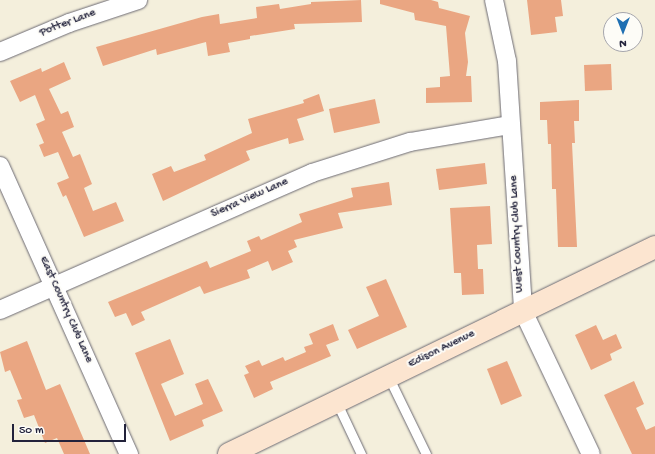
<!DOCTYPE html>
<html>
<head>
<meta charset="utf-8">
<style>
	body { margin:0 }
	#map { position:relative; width:655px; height:454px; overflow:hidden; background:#f4efdc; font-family:"Gochi Hand",sans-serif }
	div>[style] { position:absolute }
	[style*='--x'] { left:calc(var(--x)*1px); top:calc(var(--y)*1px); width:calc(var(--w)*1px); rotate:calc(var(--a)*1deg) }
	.building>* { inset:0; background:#eaa682 }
	.roads { filter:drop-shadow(0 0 1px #6c6a73) drop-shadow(0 0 1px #6c6a73) }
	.lane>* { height:9px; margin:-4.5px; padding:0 4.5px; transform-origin:4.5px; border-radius:4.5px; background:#fff }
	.street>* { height:18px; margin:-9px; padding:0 9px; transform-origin:9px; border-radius:9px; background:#fff }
	.secondary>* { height:22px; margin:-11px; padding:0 11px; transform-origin:11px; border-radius:11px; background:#fce5d0 }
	span { translate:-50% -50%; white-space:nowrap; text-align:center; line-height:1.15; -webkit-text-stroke:4px #fdfcf7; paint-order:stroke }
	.street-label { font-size:12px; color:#22223b }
	.north { position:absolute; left:603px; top:12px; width:40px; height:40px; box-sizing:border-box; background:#fdfcf7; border:1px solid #a5a5ac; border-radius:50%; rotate:180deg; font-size:11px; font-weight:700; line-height:16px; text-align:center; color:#22223b }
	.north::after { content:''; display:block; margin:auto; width:14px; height:18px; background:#1f6fb2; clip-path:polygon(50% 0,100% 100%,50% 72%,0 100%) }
	.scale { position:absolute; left:12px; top:424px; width:114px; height:18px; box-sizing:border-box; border:2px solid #22223b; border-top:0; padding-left:5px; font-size:12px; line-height:14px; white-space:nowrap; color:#22223b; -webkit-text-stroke:3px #fdfcf7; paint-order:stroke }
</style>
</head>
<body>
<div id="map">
	<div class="building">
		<div style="clip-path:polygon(361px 0,362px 22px,294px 24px,295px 29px,250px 36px,250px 39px,228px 43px,230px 52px,208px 56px,206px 42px,157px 55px,156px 49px,103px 66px,96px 47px,202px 17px,219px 14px,220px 24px,257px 18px,256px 7px,279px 4px,280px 9px,311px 4px,311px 2px)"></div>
		<div style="clip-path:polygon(380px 0,431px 0,438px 2px,439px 8px,470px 16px,465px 33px,468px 62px,466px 76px,471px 76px,472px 102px,426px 103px,426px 88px,440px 87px,440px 77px,450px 76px,446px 26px,415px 20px,414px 13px,380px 4px)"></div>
		<div style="clip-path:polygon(527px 0,561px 0,563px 16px,555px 17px,557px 32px,531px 35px)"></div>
		<div style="clip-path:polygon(64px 62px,71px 79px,49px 89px,61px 114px,68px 111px,74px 127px,62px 132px,73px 157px,80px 154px,92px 184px,84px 188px,93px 211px,116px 202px,124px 221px,84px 237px,66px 195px,63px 197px,57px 183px,69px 178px,58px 152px,44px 157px,39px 145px,44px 143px,36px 124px,45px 120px,35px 95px,20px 102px,10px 81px,41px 68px,42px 72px)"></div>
		<div style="clip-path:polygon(611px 64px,612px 90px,585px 91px,584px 65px)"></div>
		<div style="clip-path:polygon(319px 94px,324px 111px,297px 119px,304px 140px,289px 144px,288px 138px,246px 151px,250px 160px,163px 201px,152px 174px,171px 166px,174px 172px,206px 160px,204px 155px,252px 133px,248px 119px,304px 103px,303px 100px)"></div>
		<div style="clip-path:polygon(375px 99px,380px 123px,334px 133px,329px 109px)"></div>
		<div style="clip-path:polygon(579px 100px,579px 121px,574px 121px,575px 143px,572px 143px,577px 247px,558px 247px,556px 189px,552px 189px,551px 144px,548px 144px,547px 120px,540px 120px,540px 102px)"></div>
		<div style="clip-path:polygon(485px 163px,487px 184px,439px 190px,436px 169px)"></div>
		<div style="clip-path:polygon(389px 182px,392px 205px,338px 213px,343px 228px,294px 240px,297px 247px,288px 251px,293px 262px,272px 271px,268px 261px,247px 270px,250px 278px,204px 294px,200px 286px,141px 312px,145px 320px,132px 326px,126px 313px,115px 317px,108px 302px,207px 261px,210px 268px,251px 251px,247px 241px,259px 236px,261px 240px,302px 222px,299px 214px,353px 197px,351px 188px)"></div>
		<div style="clip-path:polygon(490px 206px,492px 244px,477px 245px,478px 269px,483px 269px,484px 294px,462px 295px,461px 273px,454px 273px,450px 208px)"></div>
		<div style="clip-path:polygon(386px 279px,407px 327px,357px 349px,348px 330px,379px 316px,366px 287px)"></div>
		<div style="clip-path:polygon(333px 324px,339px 340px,326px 345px,331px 356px,270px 382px,273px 389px,254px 398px,244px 375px,249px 373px,245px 366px,259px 360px,262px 366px,283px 357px,285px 361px,306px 352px,304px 347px,313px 344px,309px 334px)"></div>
		<div style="clip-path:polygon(596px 325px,603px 340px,616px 334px,622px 348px,610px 354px,612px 360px,591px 370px,575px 335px)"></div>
		<div style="clip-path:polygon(170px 339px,184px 374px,161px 384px,175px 416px,203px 404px,195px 384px,208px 379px,223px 411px,202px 420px,204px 426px,170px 441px,135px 353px)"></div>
		<div style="clip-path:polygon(27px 341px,46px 390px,60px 384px,90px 454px,64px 454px,57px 438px,45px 443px,34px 415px,24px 418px,17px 400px,22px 399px,10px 370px,5px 372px,0 352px)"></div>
		<div style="clip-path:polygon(507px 361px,522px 396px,501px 405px,487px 369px)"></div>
		<div style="clip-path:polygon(634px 381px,644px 404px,636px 408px,646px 430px,655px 426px,655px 454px,632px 454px,604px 395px)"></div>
	</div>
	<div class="roads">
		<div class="lane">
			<div style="--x:388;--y:376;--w:87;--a:64"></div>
			<div style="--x:336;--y:401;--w:59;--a:64.7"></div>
		</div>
		<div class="street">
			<div style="--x:494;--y:0;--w:62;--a:78"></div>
			<div style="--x:507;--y:61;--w:251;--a:86.3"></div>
			<div style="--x:523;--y:311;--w:158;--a:64.6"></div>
			<div style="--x:0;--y:52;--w:75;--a:-22.8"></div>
			<div style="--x:69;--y:23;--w:73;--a:-18.4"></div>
			<div style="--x:0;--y:166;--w:316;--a:65.9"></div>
			<div style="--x:0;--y:310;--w:341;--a:-23.7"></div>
			<div style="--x:312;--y:173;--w:103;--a:-17.6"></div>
			<div style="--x:410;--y:142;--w:102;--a:-9.6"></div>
		</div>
		<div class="secondary">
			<div style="--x:229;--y:454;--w:474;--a:-25.9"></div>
		</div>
	</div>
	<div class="street-label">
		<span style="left:68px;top:24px;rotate:-21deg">Potter Lane</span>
		<span style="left:250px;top:199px;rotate:-24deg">Sierra View Lane</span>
		<span style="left:518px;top:234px;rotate:-93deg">West Country Club Lane</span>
		<span style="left:65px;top:310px;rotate:66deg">East Country Club Lane</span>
		<span style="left:442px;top:350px;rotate:-26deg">Edison Avenue</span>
	</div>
	<div class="north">N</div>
	<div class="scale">50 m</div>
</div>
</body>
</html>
